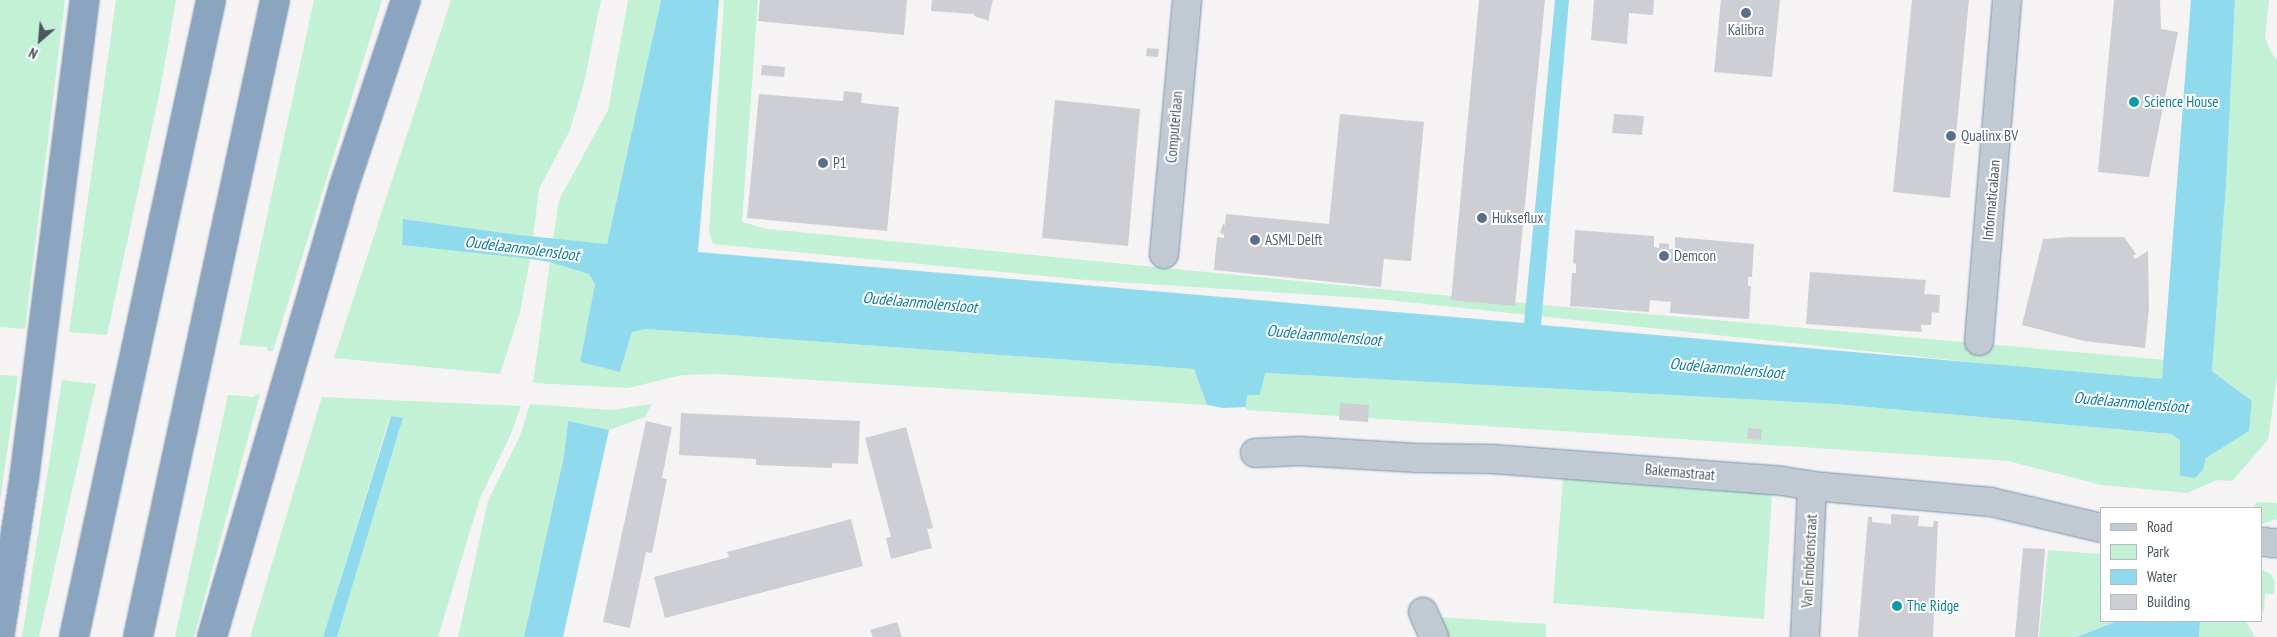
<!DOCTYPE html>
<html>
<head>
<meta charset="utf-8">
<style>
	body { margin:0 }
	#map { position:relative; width:2277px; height:637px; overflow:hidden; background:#f5f3f3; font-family:"PT Sans Narrow",sans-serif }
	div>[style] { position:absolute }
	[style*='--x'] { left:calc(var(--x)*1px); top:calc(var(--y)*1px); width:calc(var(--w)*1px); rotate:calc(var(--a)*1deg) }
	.green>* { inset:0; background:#c3f1d5 }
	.water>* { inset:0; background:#90daee }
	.building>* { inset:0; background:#cdcfd5 }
	.roads { filter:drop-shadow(0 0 1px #7690ad) drop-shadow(0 0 1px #7690ad) }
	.minor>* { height:28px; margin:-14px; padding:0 14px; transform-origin:14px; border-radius:14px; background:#c1cad2 }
	.highway>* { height:28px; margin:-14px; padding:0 14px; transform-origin:14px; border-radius:14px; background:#8ba5c1 }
	.dots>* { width:14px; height:14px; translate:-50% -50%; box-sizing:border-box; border:2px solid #fff; border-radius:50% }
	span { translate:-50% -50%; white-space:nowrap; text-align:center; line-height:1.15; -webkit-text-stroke:4px #fff; paint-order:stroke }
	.service-label { font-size:15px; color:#4e5e75 }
	.left { translate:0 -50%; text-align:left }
	.culture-label { font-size:15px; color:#0d838f }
	.street-label { font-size:15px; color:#4a5661 }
	.water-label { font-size:16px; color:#0c7c9b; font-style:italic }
	.legend { position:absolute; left:2100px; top:507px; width:162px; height:115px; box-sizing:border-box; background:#fff; border:1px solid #b7bbc0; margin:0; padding:6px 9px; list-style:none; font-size:15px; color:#4a5661 }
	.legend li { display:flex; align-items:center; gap:10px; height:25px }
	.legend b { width:25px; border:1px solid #b7bbc0 }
	.north { position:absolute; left:15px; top:15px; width:50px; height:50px; -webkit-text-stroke:4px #fff; paint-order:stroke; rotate:207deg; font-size:14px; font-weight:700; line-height:20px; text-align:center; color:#4a5661 }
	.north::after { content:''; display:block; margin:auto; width:18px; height:22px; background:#4a5661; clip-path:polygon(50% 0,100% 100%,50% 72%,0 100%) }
</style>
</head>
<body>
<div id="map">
	<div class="green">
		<div style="clip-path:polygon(0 0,65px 0,25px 329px,0 327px)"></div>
		<div style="clip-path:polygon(116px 0,176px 0,160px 90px,107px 335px,69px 332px)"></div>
		<div style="clip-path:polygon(314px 0,382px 0,273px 351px,268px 351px,267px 347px,239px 345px)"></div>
		<div style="clip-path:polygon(451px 0,601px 0,584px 83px,570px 130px,539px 189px,533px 237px,403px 219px,402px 245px,530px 259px,520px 312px,500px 374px,334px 358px)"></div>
		<div style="clip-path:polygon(628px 0,661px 0,607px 244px,553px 239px,559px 200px,608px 110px)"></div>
		<div style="clip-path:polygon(724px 0,758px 0,742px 222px,768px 229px,1533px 304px,2177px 361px,2167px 383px,1379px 299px,1086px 280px,713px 244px,709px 232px)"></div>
		<div style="clip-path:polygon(2235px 0,2269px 0,2265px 38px,2272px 54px,2277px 59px,2277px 376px,2268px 440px,2232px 481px,2217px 480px,2187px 493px,2102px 485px,2008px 461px,1246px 410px,1247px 395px,1260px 395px,1264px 373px,1834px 404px,2171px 434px,2180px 440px,2180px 476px,2195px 478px,2203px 470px,2206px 458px,2249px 431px,2252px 401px,2212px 371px,2226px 185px)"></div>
		<div style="clip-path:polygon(550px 262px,589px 273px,595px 284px,580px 362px,620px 372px,632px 332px,646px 329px,1194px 369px,1207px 405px,718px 374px,682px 375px,628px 388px,533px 383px)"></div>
		<div style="clip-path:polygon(0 375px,18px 376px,0 501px)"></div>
		<div style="clip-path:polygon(62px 380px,96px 384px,39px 637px,22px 637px)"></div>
		<div style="clip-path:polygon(260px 394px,194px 637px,175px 637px,228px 395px,254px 397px,255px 395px)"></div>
		<div style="clip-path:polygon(322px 397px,521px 406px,510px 436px,480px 498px,438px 637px,337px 637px,403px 419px,390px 416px,323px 637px,250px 637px)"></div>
		<div style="clip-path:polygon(530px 404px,611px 410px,652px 404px,645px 417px,609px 430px,568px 421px,564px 456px,524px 637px,458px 637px,488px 501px,520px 436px)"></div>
		<div style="clip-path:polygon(1563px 478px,1772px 492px,1764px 619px,1553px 603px)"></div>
		<div style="clip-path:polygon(2257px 502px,2277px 503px,2277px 519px,2261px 524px,2261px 508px,2254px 508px)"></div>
		<div style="clip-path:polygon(2048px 550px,2101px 554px,2101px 621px,2117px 621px,2077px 637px,2039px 637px)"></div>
		<div style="clip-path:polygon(2261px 569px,2271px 574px,2275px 583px,2274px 594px,2265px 594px,2264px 613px,2261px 608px)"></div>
		<div style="clip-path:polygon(1438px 617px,1546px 624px,1546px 637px,1443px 637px)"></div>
		<div style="clip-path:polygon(2200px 621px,2246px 621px,2255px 637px,2199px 637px)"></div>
	</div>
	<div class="water">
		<div style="clip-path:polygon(661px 0,719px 0,698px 252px,1524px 323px,1555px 0,1569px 0,1541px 325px,2162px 379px,2191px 0,2235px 0,2226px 185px,2212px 371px,2252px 401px,2249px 431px,2206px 458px,2203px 470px,2195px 478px,2180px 476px,2180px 440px,2171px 434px,1834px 404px,1265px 373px,1260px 395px,1247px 395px,1246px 407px,1223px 408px,1207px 405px,1194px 369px,646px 329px,632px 332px,620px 372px,580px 362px,595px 284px,589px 274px,550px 262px,530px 259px,402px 245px,403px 219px,519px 235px,607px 244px)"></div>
		<div style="clip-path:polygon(391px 416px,403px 418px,337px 637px,323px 637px)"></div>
		<div style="clip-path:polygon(568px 421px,609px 430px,563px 637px,524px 637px,564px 456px)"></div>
		<div style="clip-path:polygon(2117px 621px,2200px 621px,2199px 637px,2077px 637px)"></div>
	</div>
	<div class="building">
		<div style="clip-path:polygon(760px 0,907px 0,904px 35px,758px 21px)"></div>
		<div style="clip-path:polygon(932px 0,993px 0,988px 22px,987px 20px,974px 16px,974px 14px,931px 11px)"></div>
		<div style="clip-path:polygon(1479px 0,1545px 0,1515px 306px,1451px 300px)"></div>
		<div style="clip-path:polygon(1594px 0,1654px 0,1653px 15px,1629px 13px,1627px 44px,1591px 40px)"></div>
		<div style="clip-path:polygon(1721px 0,1780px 0,1772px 77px,1714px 72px)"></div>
		<div style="clip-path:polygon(1912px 0,1969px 0,1950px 198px,1893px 192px)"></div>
		<div style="clip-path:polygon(2114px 0,2160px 0,2161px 29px,2178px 32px,2149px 177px,2098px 172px)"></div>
		<div style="clip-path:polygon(1147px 48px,1159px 49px,1158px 57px,1146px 56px)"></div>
		<div style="clip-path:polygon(762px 65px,785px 67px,784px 77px,761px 75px)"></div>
		<div style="clip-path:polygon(844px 91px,862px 93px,861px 103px,899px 107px,887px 231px,747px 218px,759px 94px,843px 101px)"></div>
		<div style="clip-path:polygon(1055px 100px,1140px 109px,1128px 246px,1042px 238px)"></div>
		<div style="clip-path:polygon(1340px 114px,1424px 122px,1411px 261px,1384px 259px,1381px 287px,1214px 270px,1217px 237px,1224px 238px,1224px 235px,1220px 233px,1223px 224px,1225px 225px,1226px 214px,1329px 224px)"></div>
		<div style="clip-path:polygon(1614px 114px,1644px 116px,1642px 135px,1612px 133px)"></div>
		<div style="clip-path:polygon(1575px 230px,1654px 236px,1654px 247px,1659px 248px,1659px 243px,1669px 244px,1669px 249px,1675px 249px,1675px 237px,1754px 244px,1752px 277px,1748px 277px,1748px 286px,1751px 286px,1749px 319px,1670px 313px,1671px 302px,1650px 300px,1649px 312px,1570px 306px,1572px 273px,1576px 273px,1576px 264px,1573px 263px)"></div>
		<div style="clip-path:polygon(2071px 237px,2124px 237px,2136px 254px,2133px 256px,2135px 259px,2148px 251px,2149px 308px,2145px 348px,2084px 341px,2022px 325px,2043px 239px)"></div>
		<div style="clip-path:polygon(1810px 272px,1926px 280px,1924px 294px,1940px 295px,1939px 313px,1932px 312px,1931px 325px,1921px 325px,1922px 332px,1806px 324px)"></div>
		<div style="clip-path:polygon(1340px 403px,1369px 405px,1368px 422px,1339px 420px)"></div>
		<div style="clip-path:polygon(681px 413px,860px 421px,858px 464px,832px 463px,832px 468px,756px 465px,756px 459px,679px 455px)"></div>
		<div style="clip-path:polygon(646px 421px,672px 427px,662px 478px,667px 479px,652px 553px,646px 552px,630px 628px,603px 622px)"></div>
		<div style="clip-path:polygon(906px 427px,933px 528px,927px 529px,932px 548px,891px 559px,886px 538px,891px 537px,865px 438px)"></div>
		<div style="clip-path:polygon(1748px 428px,1762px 429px,1761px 440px,1747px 439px)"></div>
		<div style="clip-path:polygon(1891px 514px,1919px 516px,1918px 526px,1933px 527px,1934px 521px,1938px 521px,1933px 637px,1858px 637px,1868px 517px,1872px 517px,1872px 522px,1891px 524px)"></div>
		<div style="clip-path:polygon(851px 519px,863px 566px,665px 618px,654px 577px,729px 557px,727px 552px)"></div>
		<div style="clip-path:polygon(2023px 548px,2045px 549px,2038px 637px,2015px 637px)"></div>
		<div style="clip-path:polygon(897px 622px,902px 637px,873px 637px,870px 630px)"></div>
	</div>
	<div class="roads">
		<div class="minor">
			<div style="--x:1164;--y:254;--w:255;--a:-84.8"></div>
			<div style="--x:1979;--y:341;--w:342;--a:-85.3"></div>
			<div style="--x:1255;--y:453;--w:45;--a:-2.5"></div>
			<div style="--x:1300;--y:451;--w:117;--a:3.4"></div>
			<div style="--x:1417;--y:458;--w:75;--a:0.8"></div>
			<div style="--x:1492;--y:459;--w:291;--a:4.3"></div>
			<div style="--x:1782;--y:481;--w:30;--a:9"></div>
			<div style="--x:1812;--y:486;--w:180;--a:5.1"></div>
			<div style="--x:1991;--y:502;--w:113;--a:13.3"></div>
			<div style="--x:2261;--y:542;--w:16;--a:4"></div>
			<div style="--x:1423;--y:612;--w:27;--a:66"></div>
			<div style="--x:1805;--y:637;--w:151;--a:-87.3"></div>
		</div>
		<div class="highway">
			<div style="--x:0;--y:633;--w:155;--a:-81.1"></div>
			<div style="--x:24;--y:480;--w:484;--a:-82.8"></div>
			<div style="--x:74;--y:637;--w:652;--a:-77.86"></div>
			<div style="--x:138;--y:637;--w:652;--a:-77.86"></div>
			<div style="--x:212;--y:637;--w:470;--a:-73.7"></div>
			<div style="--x:344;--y:186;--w:196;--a:-71.6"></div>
		</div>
	</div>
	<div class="dots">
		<div style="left:1746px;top:13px;background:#5c6f8a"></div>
		<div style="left:2134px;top:102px;background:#0f9aa8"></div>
		<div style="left:1951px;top:136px;background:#5c6f8a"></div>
		<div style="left:823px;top:163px;background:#5c6f8a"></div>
		<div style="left:1482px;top:218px;background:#5c6f8a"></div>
		<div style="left:1255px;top:240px;background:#5c6f8a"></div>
		<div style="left:1664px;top:256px;background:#5c6f8a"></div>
		<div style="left:1897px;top:606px;background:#0f9aa8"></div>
	</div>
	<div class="service-label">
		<span style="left:1746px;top:30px">Kalibra</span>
		<span class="left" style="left:1961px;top:136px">Qualinx BV</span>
		<span class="left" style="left:833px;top:163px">P1</span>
		<span class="left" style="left:1492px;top:218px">Hukseflux</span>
		<span class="left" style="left:1265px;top:240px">ASML Delft</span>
		<span class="left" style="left:1674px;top:256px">Demcon</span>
	</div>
	<div class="culture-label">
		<span class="left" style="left:2144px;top:102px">Science House</span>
		<span class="left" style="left:1907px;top:606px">The Ridge</span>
	</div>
	<div class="street-label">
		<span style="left:1174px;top:127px;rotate:-85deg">Computerlaan</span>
		<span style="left:1991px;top:200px;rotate:-85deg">Informaticalaan</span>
		<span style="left:1680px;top:472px;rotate:5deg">Bakemastraat</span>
		<span style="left:1809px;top:561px;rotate:-87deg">Van Embdenstraat</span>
	</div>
	<div class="water-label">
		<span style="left:522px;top:248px;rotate:7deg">Oudelaanmolensloot</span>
		<span style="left:920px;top:302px;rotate:5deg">Oudelaanmolensloot</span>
		<span style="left:1324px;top:335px;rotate:5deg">Oudelaanmolensloot</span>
		<span style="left:1727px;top:368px;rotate:5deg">Oudelaanmolensloot</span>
		<span style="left:2131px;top:402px;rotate:5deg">Oudelaanmolensloot</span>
	</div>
	<ul class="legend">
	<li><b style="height:6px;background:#c1cad2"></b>Road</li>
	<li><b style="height:14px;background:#c3f1d5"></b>Park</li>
	<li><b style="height:14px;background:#90daee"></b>Water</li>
	<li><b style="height:14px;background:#cdcfd5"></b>Building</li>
	</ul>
	<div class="north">N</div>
</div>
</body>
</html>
